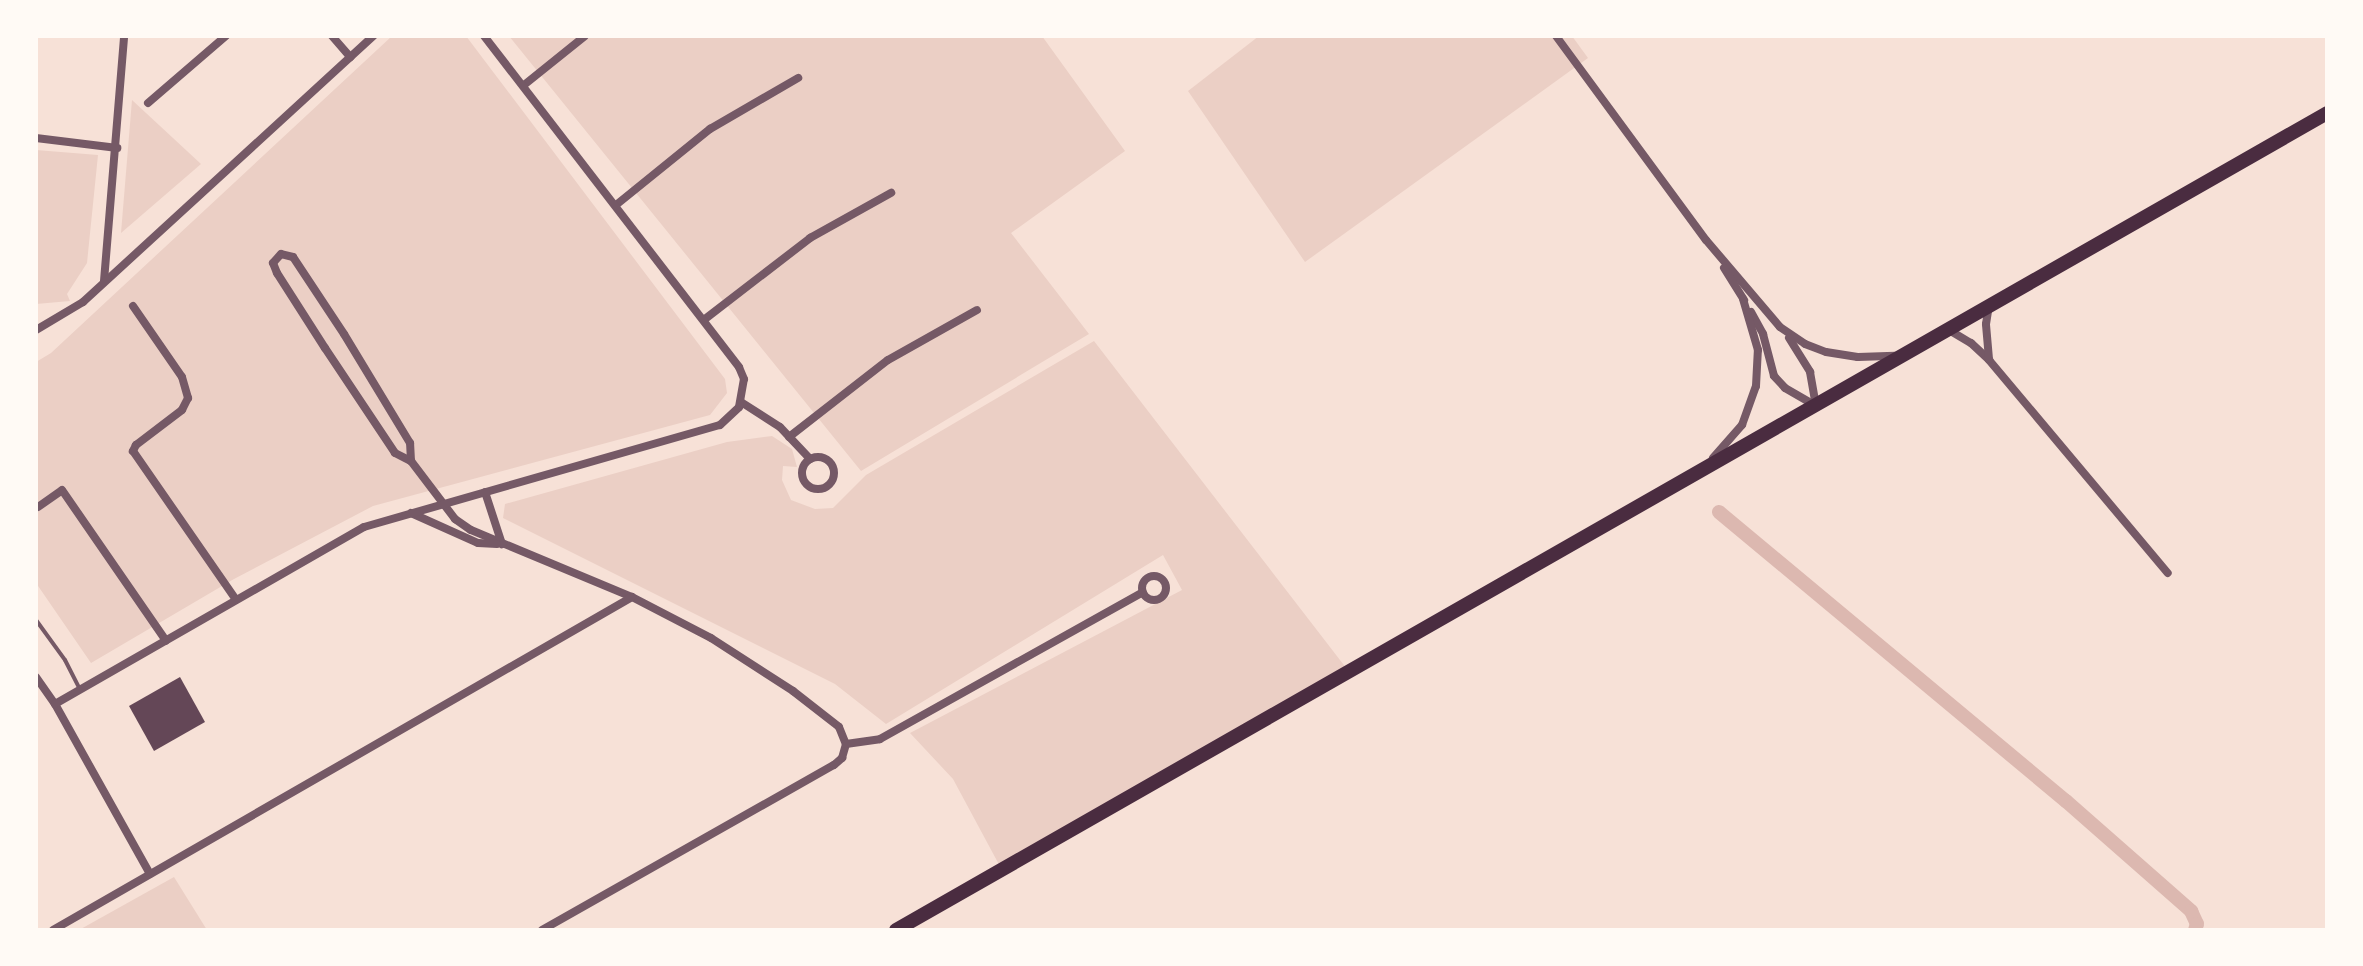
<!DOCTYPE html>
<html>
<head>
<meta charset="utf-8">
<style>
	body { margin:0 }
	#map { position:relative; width:2363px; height:966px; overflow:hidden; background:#f7e1d7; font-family:Arial,sans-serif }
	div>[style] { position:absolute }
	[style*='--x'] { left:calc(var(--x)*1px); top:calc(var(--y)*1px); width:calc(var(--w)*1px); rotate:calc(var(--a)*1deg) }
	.green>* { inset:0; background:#ebcfc5 }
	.canal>* { height:14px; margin:-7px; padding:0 7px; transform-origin:7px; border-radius:7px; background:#dcb8b0 }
	.building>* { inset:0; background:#644757 }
	.service>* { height:4px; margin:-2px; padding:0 2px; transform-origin:2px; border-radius:2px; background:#755966 }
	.minor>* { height:8px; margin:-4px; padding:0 4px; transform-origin:4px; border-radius:4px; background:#755966 }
	.minor>.ring { margin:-4px; padding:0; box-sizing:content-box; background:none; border:8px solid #755966; border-radius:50% }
	.primary>* { height:14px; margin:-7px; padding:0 7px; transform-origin:7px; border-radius:7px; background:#4a2c40 }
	span { translate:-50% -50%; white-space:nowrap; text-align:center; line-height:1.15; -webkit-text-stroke:6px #fffaf5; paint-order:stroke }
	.frame { position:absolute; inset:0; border:38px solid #fffaf5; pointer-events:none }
</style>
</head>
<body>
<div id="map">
	<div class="green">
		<div style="clip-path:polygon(392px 36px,466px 36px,725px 379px,727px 393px,710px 415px,373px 506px,234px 579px,91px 663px,36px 583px,36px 362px,51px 353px)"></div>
		<div style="clip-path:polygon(509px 36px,1042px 36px,1125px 151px,1011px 233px,1089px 334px,861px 471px)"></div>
		<div style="clip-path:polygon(1259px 36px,1572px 36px,1588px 58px,1305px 262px,1188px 91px)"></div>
		<div style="clip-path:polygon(132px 100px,201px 164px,121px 233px)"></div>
		<div style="clip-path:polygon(36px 150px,98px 155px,87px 263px,67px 294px,70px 301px,36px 304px)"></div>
		<div style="clip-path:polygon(1094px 341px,1350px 673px,1003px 872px,953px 779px,910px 733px,1182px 590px,1163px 555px,886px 724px,835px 684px,503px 518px,505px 504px,727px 442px,772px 436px,792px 449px,797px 467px,783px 466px,782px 480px,791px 500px,815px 509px,833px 508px,866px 475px)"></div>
		<div style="clip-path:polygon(174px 877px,207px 930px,79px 930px)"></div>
	</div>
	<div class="canal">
		<div style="--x:1719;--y:512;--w:452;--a:39.8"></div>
		<div style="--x:2066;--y:801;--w:167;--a:41.3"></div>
		<div style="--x:2191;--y:911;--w:14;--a:65"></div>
		<div style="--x:2197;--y:924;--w:6;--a:108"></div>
	</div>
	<div class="building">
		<div style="clip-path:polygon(180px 677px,205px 722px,154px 751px,129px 706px)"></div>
	</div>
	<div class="service">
		<div style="--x:36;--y:620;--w:49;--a:54.1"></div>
		<div style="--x:65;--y:660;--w:31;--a:63"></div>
	</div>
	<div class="minor">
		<div style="--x:332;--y:36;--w:28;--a:49"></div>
		<div style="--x:1556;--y:36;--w:253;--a:53.7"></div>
		<div style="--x:1706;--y:240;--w:114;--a:49.6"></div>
		<div style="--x:1780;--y:327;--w:30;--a:34"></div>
		<div style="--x:1805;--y:344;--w:22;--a:21"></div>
		<div style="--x:1826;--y:352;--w:32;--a:9"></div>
		<div style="--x:1858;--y:357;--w:37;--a:-2"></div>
		<div style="--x:524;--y:85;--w:78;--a:-38.8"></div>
		<div style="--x:148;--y:103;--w:103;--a:-40.7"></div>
		<div style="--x:36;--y:138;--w:82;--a:7"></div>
		<div style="--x:616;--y:205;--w:121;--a:-39"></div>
		<div style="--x:710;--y:129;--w:102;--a:-30.1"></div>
		<div style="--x:1724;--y:268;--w:38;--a:58"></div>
		<div style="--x:104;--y:281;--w:246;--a:-85.3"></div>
		<div style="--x:133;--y:306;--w:86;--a:55.4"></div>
		<div style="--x:182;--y:377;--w:22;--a:74"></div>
		<div style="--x:188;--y:398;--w:13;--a:117"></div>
		<div style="--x:182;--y:410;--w:58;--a:142.7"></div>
		<div style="--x:136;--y:445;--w:7;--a:117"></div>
		<div style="--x:133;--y:451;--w:181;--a:55.3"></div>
		<div style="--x:1751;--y:312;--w:25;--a:61"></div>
		<div style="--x:1763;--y:334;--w:43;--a:75.3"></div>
		<div style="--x:1774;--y:376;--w:16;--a:47"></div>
		<div style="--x:1785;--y:388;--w:36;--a:30"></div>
		<div style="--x:705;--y:319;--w:133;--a:-37.6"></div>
		<div style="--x:810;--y:238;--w:93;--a:-29.1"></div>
		<div style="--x:36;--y:330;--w:55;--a:-30.8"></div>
		<div style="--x:83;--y:302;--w:394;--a:-42.5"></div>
		<div style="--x:1949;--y:330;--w:26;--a:31"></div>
		<div style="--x:1971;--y:343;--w:25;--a:43"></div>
		<div style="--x:1989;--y:360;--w:278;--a:50"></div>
		<div style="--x:1789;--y:338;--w:40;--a:58"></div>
		<div style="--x:1810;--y:372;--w:34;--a:80"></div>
		<div style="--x:1989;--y:359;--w:35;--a:-95"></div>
		<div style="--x:1986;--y:324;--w:18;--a:-81"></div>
		<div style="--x:741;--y:402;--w:46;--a:32.7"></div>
		<div style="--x:780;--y:427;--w:44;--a:46.8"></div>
		<div style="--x:789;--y:437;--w:125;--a:-37.9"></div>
		<div style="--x:888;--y:360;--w:102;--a:-29.3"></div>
		<div class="ring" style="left:802px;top:457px;width:24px;height:24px"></div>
		<div style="--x:1713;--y:458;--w:44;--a:-48.7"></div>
		<div style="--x:1742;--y:425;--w:41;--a:-70.3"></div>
		<div style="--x:1756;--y:386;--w:36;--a:-87"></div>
		<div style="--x:1758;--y:350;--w:53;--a:-106.4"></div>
		<div style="--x:411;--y:461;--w:18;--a:-93"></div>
		<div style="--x:410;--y:443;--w:127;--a:-121.2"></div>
		<div style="--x:344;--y:334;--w:92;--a:-123.5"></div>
		<div style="--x:293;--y:257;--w:12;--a:-166"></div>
		<div style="--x:281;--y:254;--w:12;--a:132"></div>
		<div style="--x:273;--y:263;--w:11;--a:68"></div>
		<div style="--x:277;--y:273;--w:89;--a:57.4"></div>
		<div style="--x:325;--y:348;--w:126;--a:56.3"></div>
		<div style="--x:395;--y:453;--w:18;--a:27"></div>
		<div style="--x:411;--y:461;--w:73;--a:52.8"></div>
		<div style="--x:455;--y:519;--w:19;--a:35"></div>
		<div style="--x:471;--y:530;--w:174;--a:22.6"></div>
		<div style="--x:632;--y:597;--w:89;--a:27.4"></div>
		<div style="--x:711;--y:638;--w:98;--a:32.9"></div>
		<div style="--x:793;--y:691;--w:58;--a:38"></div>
		<div style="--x:839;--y:727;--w:18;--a:68"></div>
		<div style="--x:485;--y:492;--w:55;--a:71.9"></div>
		<div style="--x:38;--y:507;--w:29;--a:-35"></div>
		<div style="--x:62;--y:490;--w:183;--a:55.4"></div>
		<div style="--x:411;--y:513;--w:73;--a:24.1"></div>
		<div style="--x:478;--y:543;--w:19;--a:3"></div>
		<div class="ring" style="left:1142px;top:576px;width:16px;height:16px"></div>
		<div style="--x:36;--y:677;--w:33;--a:55"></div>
		<div style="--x:150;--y:874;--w:195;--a:-119.2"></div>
		<div style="--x:55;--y:704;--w:356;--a:-29.8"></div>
		<div style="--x:364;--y:527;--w:370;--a:-16"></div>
		<div style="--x:720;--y:425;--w:26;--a:-43"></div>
		<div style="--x:739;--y:407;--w:28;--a:-80"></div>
		<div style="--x:744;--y:379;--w:13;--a:-113"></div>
		<div style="--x:739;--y:367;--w:418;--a:-127.6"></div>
		<div style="--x:53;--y:930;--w:668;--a:-29.9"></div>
		<div style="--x:542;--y:930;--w:335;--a:-29.5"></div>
		<div style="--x:834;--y:765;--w:11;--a:-41"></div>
		<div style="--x:842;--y:758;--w:15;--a:-74"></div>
		<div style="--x:846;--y:744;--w:34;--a:-8"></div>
		<div style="--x:880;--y:739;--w:301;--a:-29.2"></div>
	</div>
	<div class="primary">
		<div style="--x:896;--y:930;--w:1648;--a:-29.72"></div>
	</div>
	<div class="frame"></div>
</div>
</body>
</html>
